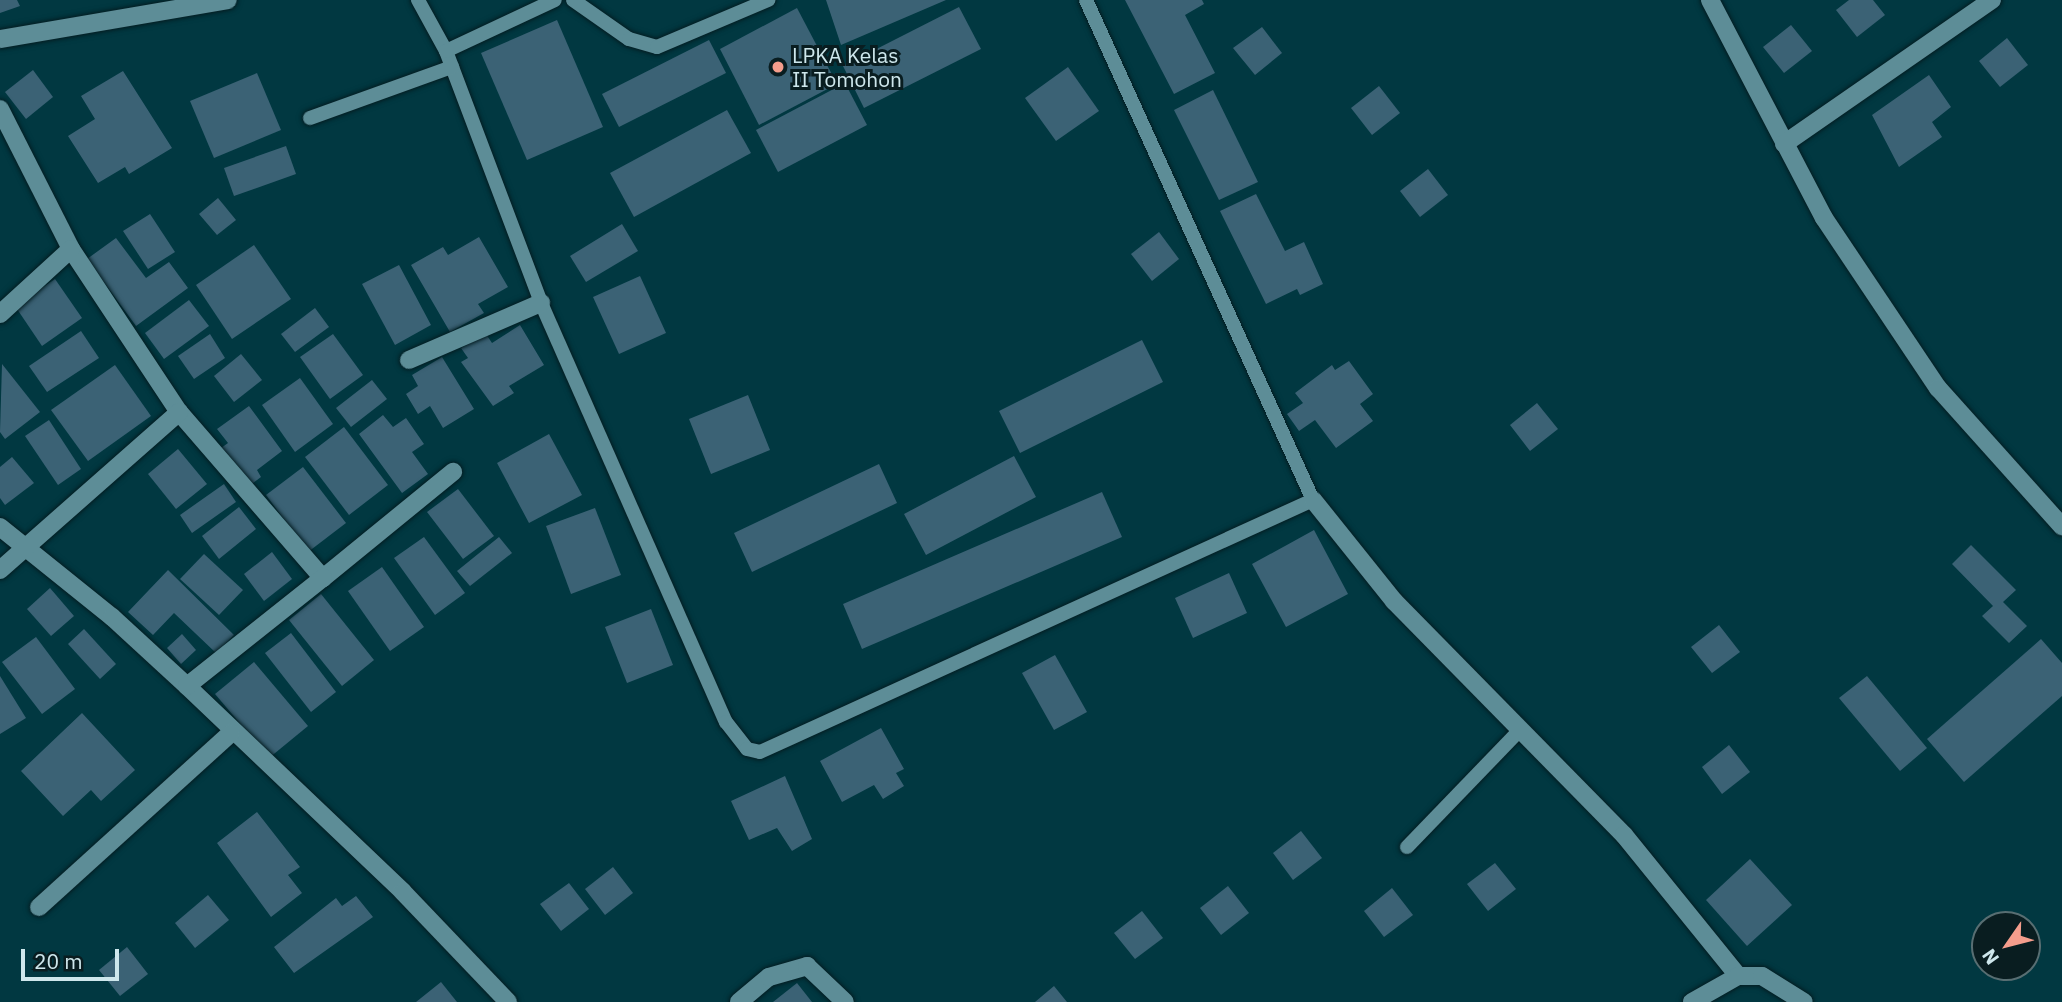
<!DOCTYPE html>
<html>
<head>
<meta charset="utf-8">
<style>
	body { margin:0 }
	#map { position:relative; width:2062px; height:1002px; overflow:hidden; background:#013841; font-family:"IBM Plex Sans",sans-serif }
	div>[style] { position:absolute }
	[style*='--x'] { left:calc(var(--x)*1px); top:calc(var(--y)*1px); width:calc(var(--w)*1px); rotate:calc(var(--a)*1deg) }
	.building>* { inset:0; background:#3b6275 }
	.roads { filter:drop-shadow(0 0 2px #041d22) drop-shadow(0 0 2px #041d22) }
	.service>* { height:14px; margin:-7px; padding:0 7px; transform-origin:7px; border-radius:7px; background:#5d8d97 }
	.minor>* { height:18px; margin:-9px; padding:0 9px; transform-origin:9px; border-radius:9px; background:#5d8d97 }
	.dots>* { width:19px; height:19px; translate:-50% -50%; box-sizing:border-box; border:4px solid #091d20; border-radius:50% }
	span { translate:-50% -50%; white-space:nowrap; text-align:center; line-height:1.15; -webkit-text-stroke:6px #091d20; paint-order:stroke }
	.poi-label { font-size:21px; color:#cee7ec }
	.left { translate:0 -50%; text-align:left }
	.north { position:absolute; left:1971px; top:911px; width:70px; height:70px; box-sizing:border-box; background:#091d20; border:2px solid #586e72; border-radius:50%; rotate:235deg; font-size:19px; font-weight:700; line-height:28px; text-align:center; color:#cee7ec }
	.north::after { content:''; display:block; margin:auto; width:24px; height:32px; background:#f49d8c; clip-path:polygon(50% 0,100% 100%,50% 72%,0 100%) }
	.scale { position:absolute; left:21px; top:949px; width:98px; height:32px; box-sizing:border-box; border:4px solid #cee7ec; border-top:0; padding-left:9px; font-size:21px; line-height:24px; white-space:nowrap; color:#cee7ec; -webkit-text-stroke:5px #091d20; paint-order:stroke }
</style>
</head>
<body>
<div id="map">
	<div class="building">
		<div style="clip-path:polygon(0 0,17px 0,20px 6px,0 13px)"></div>
		<div style="clip-path:polygon(826px 0,946px 0,841px 45px)"></div>
		<div style="clip-path:polygon(1125px 0,1202px 0,1204px 4px,1185px 15px,1215px 73px,1174px 94px)"></div>
		<div style="clip-path:polygon(1849px 0,1873px 0,1885px 15px,1857px 37px,1836px 10px)"></div>
		<div style="clip-path:polygon(959px 7px,981px 49px,864px 108px,843px 66px)"></div>
		<div style="clip-path:polygon(797px 8px,837px 84px,759px 125px,720px 49px)"></div>
		<div style="clip-path:polygon(557px 20px,603px 127px,527px 160px,481px 53px)"></div>
		<div style="clip-path:polygon(1791px 25px,1812px 51px,1784px 73px,1763px 47px)"></div>
		<div style="clip-path:polygon(1262px 27px,1282px 53px,1255px 75px,1233px 48px)"></div>
		<div style="clip-path:polygon(2007px 38px,2028px 65px,2000px 87px,1979px 61px)"></div>
		<div style="clip-path:polygon(709px 40px,726px 73px,619px 127px,602px 94px)"></div>
		<div style="clip-path:polygon(1068px 67px,1099px 111px,1056px 141px,1025px 98px)"></div>
		<div style="clip-path:polygon(33px 70px,53px 97px,26px 119px,5px 92px)"></div>
		<div style="clip-path:polygon(123px 71px,172px 148px,129px 174px,125px 167px,98px 183px,68px 136px,95px 119px,81px 96px)"></div>
		<div style="clip-path:polygon(257px 73px,281px 130px,214px 158px,190px 101px)"></div>
		<div style="clip-path:polygon(1929px 75px,1951px 107px,1932px 122px,1942px 137px,1899px 167px,1872px 115px)"></div>
		<div style="clip-path:polygon(845px 83px,867px 125px,778px 172px,756px 130px)"></div>
		<div style="clip-path:polygon(1379px 86px,1400px 113px,1372px 135px,1351px 108px)"></div>
		<div style="clip-path:polygon(1213px 90px,1258px 182px,1219px 200px,1174px 110px)"></div>
		<div style="clip-path:polygon(727px 110px,751px 153px,634px 217px,610px 173px)"></div>
		<div style="clip-path:polygon(286px 146px,296px 174px,234px 196px,224px 168px)"></div>
		<div style="clip-path:polygon(1428px 169px,1448px 195px,1420px 217px,1400px 191px)"></div>
		<div style="clip-path:polygon(1256px 194px,1285px 251px,1304px 242px,1323px 284px,1300px 295px,1297px 289px,1266px 304px,1220px 211px)"></div>
		<div style="clip-path:polygon(218px 198px,236px 220px,217px 235px,199px 214px)"></div>
		<div style="clip-path:polygon(150px 214px,175px 252px,148px 269px,123px 231px)"></div>
		<div style="clip-path:polygon(622px 224px,638px 251px,586px 282px,570px 256px)"></div>
		<div style="clip-path:polygon(1159px 232px,1179px 259px,1152px 281px,1131px 254px)"></div>
		<div style="clip-path:polygon(479px 237px,508px 287px,478px 304px,484px 313px,450px 332px,411px 265px,443px 247px,448px 255px)"></div>
		<div style="clip-path:polygon(116px 238px,146px 278px,169px 262px,188px 288px,136px 326px,87px 259px)"></div>
		<div style="clip-path:polygon(254px 245px,291px 299px,232px 339px,196px 285px)"></div>
		<div style="clip-path:polygon(399px 265px,431px 325px,395px 345px,362px 284px)"></div>
		<div style="clip-path:polygon(640px 276px,666px 333px,619px 354px,593px 297px)"></div>
		<div style="clip-path:polygon(55px 279px,82px 318px,42px 346px,15px 306px)"></div>
		<div style="clip-path:polygon(189px 300px,209px 326px,164px 359px,145px 333px)"></div>
		<div style="clip-path:polygon(315px 308px,329px 327px,295px 352px,281px 334px)"></div>
		<div style="clip-path:polygon(520px 325px,544px 365px,509px 386px,514px 393px,493px 406px,461px 362px,468px 358px,461px 348px,486px 334px,492px 343px)"></div>
		<div style="clip-path:polygon(81px 331px,99px 358px,47px 392px,29px 366px)"></div>
		<div style="clip-path:polygon(210px 334px,225px 358px,194px 379px,178px 356px)"></div>
		<div style="clip-path:polygon(333px 334px,363px 375px,330px 399px,300px 357px)"></div>
		<div style="clip-path:polygon(1142px 340px,1163px 382px,1020px 453px,999px 411px)"></div>
		<div style="clip-path:polygon(241px 354px,262px 380px,234px 402px,214px 376px)"></div>
		<div style="clip-path:polygon(442px 357px,474px 409px,443px 428px,430px 406px,418px 414px,406px 394px,418px 386px,412px 375px)"></div>
		<div style="clip-path:polygon(1349px 361px,1373px 394px,1360px 404px,1373px 421px,1336px 448px,1315px 420px,1299px 431px,1287px 414px,1303px 403px,1295px 393px,1332px 365px,1335px 370px)"></div>
		<div style="clip-path:polygon(2px 364px,40px 412px,5px 439px,0 432px)"></div>
		<div style="clip-path:polygon(115px 365px,151px 416px,88px 461px,51px 410px)"></div>
		<div style="clip-path:polygon(300px 378px,333px 424px,295px 452px,262px 405px)"></div>
		<div style="clip-path:polygon(372px 380px,387px 399px,351px 427px,336px 408px)"></div>
		<div style="clip-path:polygon(748px 395px,770px 450px,711px 474px,689px 419px)"></div>
		<div style="clip-path:polygon(1537px 403px,1558px 429px,1530px 451px,1510px 425px)"></div>
		<div style="clip-path:polygon(249px 406px,282px 451px,257px 470px,261px 477px,245px 489px,217px 451px,228px 443px,217px 429px)"></div>
		<div style="clip-path:polygon(383px 415px,393px 427px,406px 418px,424px 444px,412px 452px,428px 474px,402px 493px,359px 434px)"></div>
		<div style="clip-path:polygon(49px 420px,81px 469px,58px 485px,25px 436px)"></div>
		<div style="clip-path:polygon(344px 427px,388px 485px,349px 515px,305px 457px)"></div>
		<div style="clip-path:polygon(549px 434px,582px 495px,529px 523px,497px 463px)"></div>
		<div style="clip-path:polygon(178px 449px,207px 484px,176px 509px,148px 474px)"></div>
		<div style="clip-path:polygon(1014px 456px,1036px 497px,926px 555px,904px 514px)"></div>
		<div style="clip-path:polygon(12px 457px,34px 483px,5px 505px,0 498px,0 467px)"></div>
		<div style="clip-path:polygon(879px 464px,897px 503px,752px 572px,734px 533px)"></div>
		<div style="clip-path:polygon(303px 467px,346px 523px,308px 552px,266px 495px)"></div>
		<div style="clip-path:polygon(224px 484px,236px 502px,192px 533px,180px 515px)"></div>
		<div style="clip-path:polygon(458px 489px,494px 536px,463px 559px,427px 512px)"></div>
		<div style="clip-path:polygon(1102px 492px,1122px 537px,862px 649px,843px 604px)"></div>
		<div style="clip-path:polygon(239px 507px,256px 529px,219px 559px,202px 536px)"></div>
		<div style="clip-path:polygon(595px 508px,621px 575px,571px 594px,546px 526px)"></div>
		<div style="clip-path:polygon(1314px 530px,1348px 594px,1286px 627px,1252px 564px)"></div>
		<div style="clip-path:polygon(424px 537px,465px 593px,435px 615px,394px 558px)"></div>
		<div style="clip-path:polygon(499px 537px,512px 553px,470px 586px,457px 571px)"></div>
		<div style="clip-path:polygon(1971px 545px,2016px 590px,2003px 602px,2027px 626px,2009px 643px,1982px 616px,1993px 606px,1952px 564px)"></div>
		<div style="clip-path:polygon(272px 552px,292px 579px,264px 601px,244px 574px)"></div>
		<div style="clip-path:polygon(204px 554px,243px 590px,219px 615px,180px 579px)"></div>
		<div style="clip-path:polygon(382px 567px,424px 627px,390px 651px,348px 591px)"></div>
		<div style="clip-path:polygon(168px 570px,234px 635px,216px 653px,174px 613px,153px 635px,128px 612px)"></div>
		<div style="clip-path:polygon(1229px 573px,1247px 613px,1193px 638px,1175px 598px)"></div>
		<div style="clip-path:polygon(50px 588px,74px 616px,51px 636px,27px 609px)"></div>
		<div style="clip-path:polygon(321px 594px,374px 660px,342px 686px,289px 620px)"></div>
		<div style="clip-path:polygon(651px 609px,673px 665px,627px 683px,605px 627px)"></div>
		<div style="clip-path:polygon(1719px 625px,1740px 652px,1712px 673px,1691px 647px)"></div>
		<div style="clip-path:polygon(84px 629px,116px 664px,100px 679px,68px 644px)"></div>
		<div style="clip-path:polygon(291px 633px,336px 692px,311px 712px,265px 653px)"></div>
		<div style="clip-path:polygon(182px 634px,196px 650px,181px 664px,167px 648px)"></div>
		<div style="clip-path:polygon(36px 637px,75px 689px,42px 714px,2px 662px)"></div>
		<div style="clip-path:polygon(2041px 639px,2062px 663px,2062px 696px,1964px 782px,1927px 739px)"></div>
		<div style="clip-path:polygon(1055px 655px,1087px 712px,1054px 730px,1022px 673px)"></div>
		<div style="clip-path:polygon(254px 662px,308px 726px,269px 758px,215px 694px)"></div>
		<div style="clip-path:polygon(0 676px,26px 718px,0 734px)"></div>
		<div style="clip-path:polygon(1867px 676px,1927px 748px,1900px 771px,1839px 698px)"></div>
		<div style="clip-path:polygon(82px 713px,135px 770px,101px 801px,91px 790px,63px 816px,21px 771px)"></div>
		<div style="clip-path:polygon(881px 728px,904px 769px,896px 773px,904px 786px,883px 799px,874px 785px,842px 802px,820px 761px)"></div>
		<div style="clip-path:polygon(1729px 745px,1750px 772px,1722px 794px,1702px 767px)"></div>
		<div style="clip-path:polygon(785px 776px,812px 839px,792px 851px,777px 828px,749px 840px,731px 801px)"></div>
		<div style="clip-path:polygon(257px 812px,300px 867px,288px 875px,302px 893px,271px 917px,217px 843px)"></div>
		<div style="clip-path:polygon(1301px 831px,1322px 858px,1293px 880px,1273px 853px)"></div>
		<div style="clip-path:polygon(1750px 859px,1792px 905px,1747px 946px,1706px 900px)"></div>
		<div style="clip-path:polygon(1495px 863px,1516px 889px,1488px 911px,1467px 884px)"></div>
		<div style="clip-path:polygon(613px 867px,633px 893px,605px 915px,585px 889px)"></div>
		<div style="clip-path:polygon(569px 883px,589px 909px,561px 931px,540px 904px)"></div>
		<div style="clip-path:polygon(1228px 886px,1249px 913px,1221px 935px,1200px 908px)"></div>
		<div style="clip-path:polygon(1392px 888px,1413px 915px,1384px 937px,1364px 911px)"></div>
		<div style="clip-path:polygon(208px 895px,229px 920px,195px 948px,175px 923px)"></div>
		<div style="clip-path:polygon(356px 896px,373px 917px,294px 973px,274px 947px,336px 898px,342px 906px)"></div>
		<div style="clip-path:polygon(1142px 911px,1163px 938px,1135px 959px,1114px 933px)"></div>
		<div style="clip-path:polygon(127px 947px,148px 974px,120px 996px,99px 970px)"></div>
		<div style="clip-path:polygon(441px 982px,457px 1002px,416px 1002px)"></div>
		<div style="clip-path:polygon(797px 983px,812px 1002px,773px 1002px)"></div>
		<div style="clip-path:polygon(1054px 986px,1067px 1002px,1035px 1002px)"></div>
	</div>
	<div class="roads">
		<div class="service">
			<div style="--x:418;--y:0;--w:58;--a:61.2"></div>
			<div style="--x:446;--y:51;--w:269;--a:69.3"></div>
			<div style="--x:541;--y:303;--w:458;--a:66.2"></div>
			<div style="--x:726;--y:722;--w:34;--a:52"></div>
			<div style="--x:747;--y:749;--w:13;--a:13"></div>
			<div style="--x:760;--y:752;--w:608;--a:-24.5"></div>
			<div style="--x:1313;--y:500;--w:549;--a:-114.42"></div>
			<div style="--x:573;--y:0;--w:68;--a:34.9"></div>
			<div style="--x:629;--y:39;--w:29;--a:16"></div>
			<div style="--x:657;--y:47;--w:121;--a:-22.9"></div>
			<div style="--x:446;--y:51;--w:120;--a:-25.1"></div>
			<div style="--x:310;--y:118;--w:151;--a:-19.8"></div>
			<div style="--x:1407;--y:847;--w:163;--a:-46"></div>
		</div>
		<div class="minor">
			<div style="--x:1710;--y:0;--w:246;--a:62.4"></div>
			<div style="--x:1824;--y:218;--w:205;--a:56.2"></div>
			<div style="--x:1938;--y:388;--w:186;--a:48.1"></div>
			<div style="--x:0;--y:39;--w:231;--a:-9.7"></div>
			<div style="--x:0;--y:109;--w:157;--a:63.1"></div>
			<div style="--x:71;--y:249;--w:196;--a:56.5"></div>
			<div style="--x:179;--y:412;--w:220;--a:49.1"></div>
			<div style="--x:323;--y:578;--w:168;--a:-39.2"></div>
			<div style="--x:1784;--y:144;--w:253;--a:-34.7"></div>
			<div style="--x:0;--y:314;--w:96;--a:-42.5"></div>
			<div style="--x:409;--y:360;--w:144;--a:-23.4"></div>
			<div style="--x:1313;--y:500;--w:129;--a:51.3"></div>
			<div style="--x:1394;--y:601;--w:328;--a:45.5"></div>
			<div style="--x:1624;--y:835;--w:181;--a:51"></div>
			<div style="--x:1738;--y:976;--w:53;--a:150.5"></div>
			<div style="--x:0;--y:527;--w:144;--a:38.8"></div>
			<div style="--x:112;--y:617;--w:102;--a:42.6"></div>
			<div style="--x:187;--y:686;--w:298;--a:43.6"></div>
			<div style="--x:403;--y:892;--w:152;--a:46.3"></div>
			<div style="--x:0;--y:570;--w:239;--a:-41.4"></div>
			<div style="--x:187;--y:686;--w:174;--a:-38.5"></div>
			<div style="--x:39;--y:907;--w:259;--a:-42.2"></div>
			<div style="--x:1738;--y:976;--w:24;--a:0"></div>
			<div style="--x:1762;--y:976;--w:49;--a:31.8"></div>
			<div style="--x:739;--y:1002;--w:39;--a:-40"></div>
			<div style="--x:769;--y:977;--w:40;--a:-16"></div>
			<div style="--x:807;--y:966;--w:52;--a:43.5"></div>
		</div>
	</div>
	<div class="dots">
		<div style="left:778px;top:67px;background:#f49d8c"></div>
	</div>
	<div class="poi-label">
		<span class="left" style="left:792px;top:67px">LPKA Kelas<br>II Tomohon</span>
	</div>
	<div class="north">N</div>
	<div class="scale">20 m</div>
</div>
</body>
</html>
